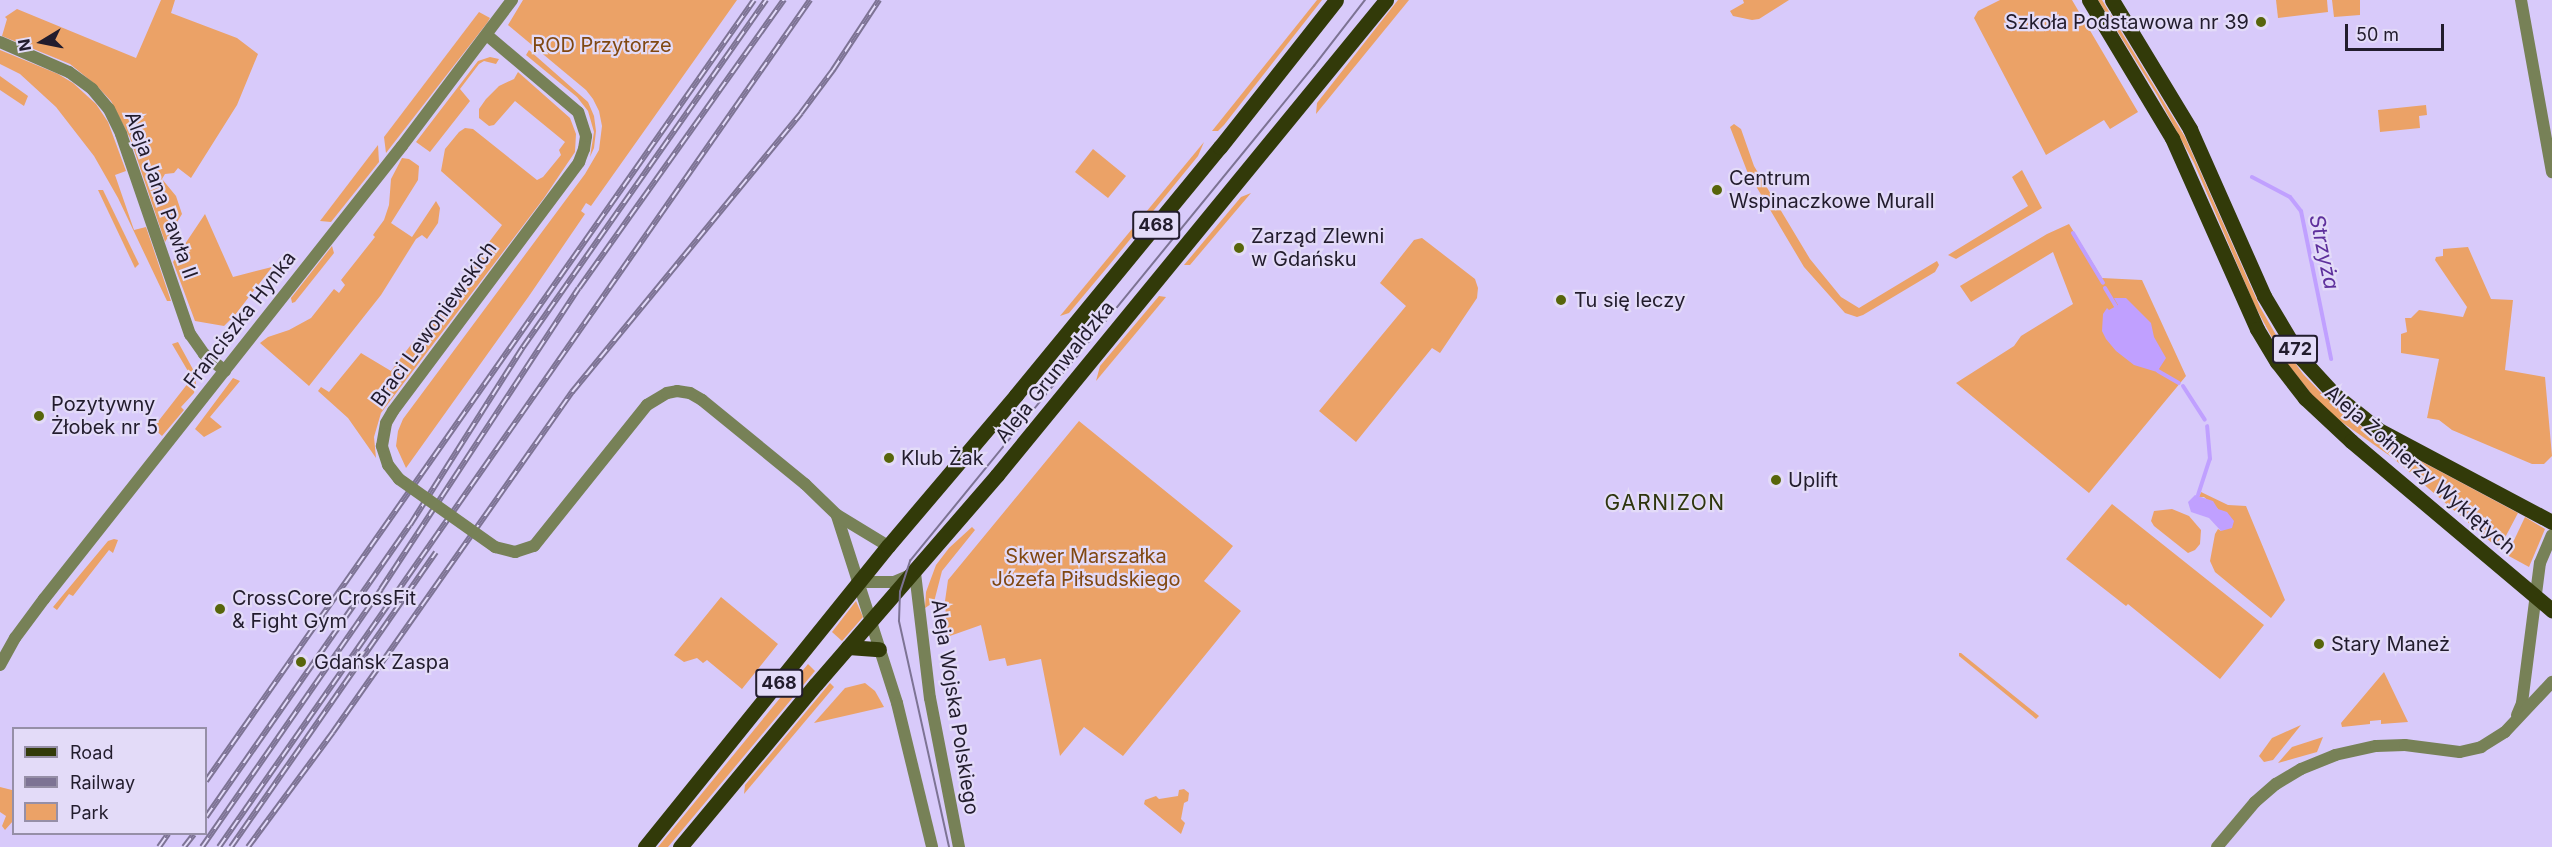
<!DOCTYPE html>
<html>
<head>
<meta charset="utf-8">
<style>
	body { margin:0 }
	#map { position:relative; width:2552px; height:847px; overflow:hidden; background:#d8cafa; font-family:Inter,sans-serif }
	div>[style] { position:absolute }
	[style*='--x'] { left:calc(var(--x)*1px); top:calc(var(--y)*1px); width:calc(var(--w)*1px); rotate:calc(var(--a)*1deg) }
	.green>* { inset:0; background:#eba267 }
	.water>* { inset:0; background:#c0a0ff }
	.stream>* { height:4px; margin:-2px; padding:0 2px; transform-origin:2px; border-radius:2px; background:#c0a0ff }
	.tertiary>* { height:12px; margin:-6px; padding:0 6px; transform-origin:6px; border-radius:6px; background:#778157 }
	.primary>* { height:15px; margin:-7.5px; padding:0 7.5px; transform-origin:7.5px; border-radius:7.5px; background:#323a09 }
	.tram>* { height:1.5px; margin:-0.75px; padding:0 0.75px; transform-origin:0.75px; border-radius:0.75px; background:#7d7394 }
	.rail>* { height:6px; margin-top:-3px; transform-origin:0; background:repeating-linear-gradient(90deg,#e3dbf8 0 11px,#7d7394 0 22px); box-sizing:border-box; border-block:2px solid #7d7394 }
	.tertiary-bridge>* { height:12px; margin:-6px; padding:0 6px; transform-origin:6px; border-radius:6px; background:#778157 }
	.dots>* { width:16px; height:16px; translate:-50% -50%; box-sizing:border-box; border:3px solid #e3dbf8; border-radius:50% }
	span { translate:-50% -50%; white-space:nowrap; text-align:center; line-height:1.15; -webkit-text-stroke:4.5px #e3dbf8; paint-order:stroke }
	.shield-label span { padding:2px 4px; background:#e3dbf8; border:2px solid; border-radius:4px; -webkit-text-stroke-width:0 }
	.shield-label { font-size:18px; color:#221c2d; font-weight:700 }
	.poi-label { font-size:20px; color:#221c2d }
	.right { translate:-100% -50%; text-align:right }
	.left { translate:0 -50%; text-align:left }
	.park-label { font-size:20px; color:#804812 }
	.street-label { font-size:20px; color:#221c2d }
	.water-label { font-size:21px; color:#5e309c; font-style:italic }
	.neighbourhood-label { font-size:21px; color:#2e350d; letter-spacing:1.5px }
	.legend { position:absolute; left:12px; top:727px; width:195px; height:108px; box-sizing:border-box; background:#e3dbf8; border:2px solid #968fa7; margin:0; padding:8px 10px; list-style:none; font-size:18px; color:#221c2d }
	.legend li { display:flex; align-items:center; gap:12px; height:30px }
	.legend b { width:30px; border:2px solid #968fa7 }
	.north { position:absolute; left:12px; top:12px; width:60px; height:60px; -webkit-text-stroke:4px #e3dbf8; paint-order:stroke; rotate:260deg; font-size:16px; font-weight:700; line-height:24px; text-align:center; color:#221c2d }
	.north::after { content:''; display:block; margin:auto; width:21px; height:27px; background:#221c2d; clip-path:polygon(50% 0,100% 100%,50% 72%,0 100%) }
	.scale { position:absolute; left:2345px; top:24px; width:99px; height:27px; box-sizing:border-box; border:3px solid #221c2d; border-top:0; padding-left:8px; font-size:18px; line-height:21px; white-space:nowrap; color:#221c2d; -webkit-text-stroke:4px #e3dbf8; paint-order:stroke }
</style>
</head>
<body>
<div id="map">
	<div class="green">
		<div style="clip-path:polygon(161px 0,175px 0,171px 13px,237px 38px,258px 54px,237px 105px,191px 178px,178px 168px,174px 173px,165px 174px,162px 179px,176px 196px,182px 214px,165px 242px,130px 138px,111px 101px,96px 85px,70px 64px,2px 36px,7px 19px,5px 17px,17px 9px,136px 58px)"></div>
		<div style="clip-path:polygon(523px 0,737px 0,591px 206px,586px 203px,581px 211px,585px 214px,529px 296px,406px 468px,396px 446px,398px 431px,403px 419px,585px 174px,599px 150px,602px 126px,599px 111px,593px 99px,586px 90px,508px 25px)"></div>
		<div style="clip-path:polygon(1317px 0,1322px 0,1224px 125px,1218px 131px,1212px 131px)"></div>
		<div style="clip-path:polygon(1398px 0,1409px 0,1316px 114px,1317px 103px)"></div>
		<div style="clip-path:polygon(1743px 0,1789px 0,1759px 19px,1752px 20px,1733px 16px,1730px 11px,1744px 3px)"></div>
		<div style="clip-path:polygon(2000px 0,2072px 0,2138px 112px,2110px 129px,2104px 120px,2046px 155px,1974px 18px,1978px 11px)"></div>
		<div style="clip-path:polygon(2098px 0,2102px 0,2185px 137px,2260px 307px,2280px 342px,2303px 374px,2325px 397px,2372px 435px,2518px 513px,2499px 549px,2393px 458px,2333px 416px,2317px 401px,2283px 358px,2255px 306px,2194px 163px,2157px 95px)"></div>
		<div style="clip-path:polygon(2276px 0,2327px 0,2328px 12px,2278px 18px)"></div>
		<div style="clip-path:polygon(2332px 0,2360px 0,2360px 15px,2334px 17px)"></div>
		<div style="clip-path:polygon(479px 12px,490px 18px,487px 23px,386px 153px,384px 137px)"></div>
		<div style="clip-path:polygon(0 50px,58px 74px,73px 83px,96px 104px,108px 122px,126px 171px,115px 175px,134px 230px,146px 227px,171px 301px,167px 301px,118px 198px,94px 156px,56px 107px,20px 74px,0 64px)"></div>
		<div style="clip-path:polygon(529px 50px,588px 102px,594px 116px,596px 131px,594px 148px,590px 157px,594px 132px,588px 111px,577px 97px,526px 55px)"></div>
		<div style="clip-path:polygon(490px 57px,499px 59px,496px 64px,484px 61px,479px 64px,460px 89px,470px 101px,430px 152px,416px 142px,478px 61px)"></div>
		<div style="clip-path:polygon(518px 72px,570px 118px,576px 134px,575px 152px,544px 198px,381px 413px,374px 437px,376px 458px,348px 418px,318px 391px,321px 387px,329px 392px,361px 353px,391px 371px,502px 225px,441px 171px,445px 149px,459px 132px,465px 128px,473px 129px,537px 180px,543px 177px,561px 155px,559px 150px,565px 142px,515px 101px,494px 125px,489px 126px,479px 118px,479px 109px,486px 99px,499px 86px,514px 79px)"></div>
		<div style="clip-path:polygon(0 76px,28px 96px,24px 106px,0 90px)"></div>
		<div style="clip-path:polygon(2426px 105px,2427px 115px,2419px 116px,2420px 128px,2380px 132px,2378px 110px)"></div>
		<div style="clip-path:polygon(1734px 124px,1741px 129px,1754px 166px,1810px 259px,1841px 297px,1859px 308px,1937px 261px,1939px 265px,1935px 272px,1863px 315px,1857px 317px,1845px 313px,1804px 267px,1747px 171px,1730px 127px)"></div>
		<div style="clip-path:polygon(1204px 142px,1198px 156px,1110px 264px,1069px 313px,1060px 316px)"></div>
		<div style="clip-path:polygon(378px 145px,379px 162px,331px 222px,320px 221px)"></div>
		<div style="clip-path:polygon(1093px 149px,1126px 176px,1108px 198px,1075px 172px)"></div>
		<div style="clip-path:polygon(402px 158px,409px 159px,419px 166px,418px 180px,391px 223px,412px 237px,436px 201px,440px 208px,438px 223px,427px 239px,422px 235px,416px 239px,381px 295px,309px 386px,260px 343px,268px 337px,289px 330px,311px 318px,334px 289px,339px 293px,345px 285px,341px 280px,375px 237px,373px 235px,384px 220px,389px 205px,391px 179px)"></div>
		<div style="clip-path:polygon(2022px 170px,2042px 208px,1956px 259px,1948px 255px,2028px 206px,2012px 177px)"></div>
		<div style="clip-path:polygon(98px 190px,103px 190px,139px 264px,135px 268px)"></div>
		<div style="clip-path:polygon(1251px 193px,1190px 265px,1184px 265px,1241px 197px)"></div>
		<div style="clip-path:polygon(205px 214px,233px 277px,272px 267px,296px 236px,235px 315px,224px 326px,195px 321px,173px 262px)"></div>
		<div style="clip-path:polygon(2069px 224px,2102px 278px,2142px 280px,2186px 376px,2089px 493px,1956px 383px,2014px 346px,2021px 336px,2073px 304px,2053px 252px,1971px 302px,1960px 286px,2047px 234px)"></div>
		<div style="clip-path:polygon(1422px 238px,1475px 279px,1478px 288px,1477px 298px,1440px 353px,1432px 348px,1356px 442px,1319px 411px,1406px 306px,1380px 283px,1414px 240px)"></div>
		<div style="clip-path:polygon(332px 246px,334px 253px,295px 302px,292px 303px,291px 298px)"></div>
		<div style="clip-path:polygon(2468px 247px,2491px 299px,2513px 300px,2505px 370px,2545px 377px,2552px 456px,2544px 464px,2532px 464px,2452px 430px,2439px 420px,2427px 418px,2439px 359px,2401px 353px,2401px 334px,2407px 332px,2405px 318px,2411px 318px,2419px 310px,2463px 317px,2467px 307px,2435px 260px,2436px 257px,2443px 256px,2443px 249px)"></div>
		<div style="clip-path:polygon(1159px 296px,1166px 297px,1096px 381px,1100px 366px)"></div>
		<div style="clip-path:polygon(178px 342px,195px 373px,196px 384px,194px 393px,181px 407px,184px 410px,162px 436px,153px 428px,192px 378px,172px 344px)"></div>
		<div style="clip-path:polygon(233px 378px,240px 381px,210px 417px,222px 427px,204px 437px,195px 429px)"></div>
		<div style="clip-path:polygon(1079px 421px,1233px 546px,1204px 581px,1241px 611px,1123px 756px,1084px 727px,1060px 756px,1041px 659px,1007px 666px,1005px 658px,989px 661px,981px 625px,947px 637px,945px 601px,948px 580px)"></div>
		<div style="clip-path:polygon(2201px 492px,2228px 505px,2246px 506px,2285px 600px,2271px 618px,2215px 572px,2210px 561px,2215px 534px,2218px 529px,2221px 531px,2218px 509px,2204px 497px,2199px 497px)"></div>
		<div style="clip-path:polygon(2112px 504px,2264px 625px,2220px 679px,2128px 604px,2126px 606px,2066px 559px)"></div>
		<div style="clip-path:polygon(2172px 509px,2189px 516px,2201px 530px,2200px 544px,2195px 550px,2188px 553px,2154px 526px,2151px 521px,2154px 511px)"></div>
		<div style="clip-path:polygon(2525px 517px,2545px 529px,2529px 567px,2507px 555px)"></div>
		<div style="clip-path:polygon(972px 527px,975px 530px,942px 571px,934px 602px,925px 608px,926px 592px,936px 565px,949px 548px)"></div>
		<div style="clip-path:polygon(114px 539px,118px 540px,113px 553px,109px 550px,73px 596px,69px 594px,57px 610px,53px 607px,108px 541px)"></div>
		<div style="clip-path:polygon(721px 597px,778px 644px,742px 689px,707px 660px,703px 663px,697px 658px,684px 662px,674px 655px)"></div>
		<div style="clip-path:polygon(856px 601px,863px 617px,842px 641px,832px 632px)"></div>
		<div style="clip-path:polygon(1959px 653px,1961px 653px,2039px 716px,2036px 719px,1959px 656px)"></div>
		<div style="clip-path:polygon(808px 664px,815px 671px,668px 847px,658px 847px)"></div>
		<div style="clip-path:polygon(2384px 672px,2408px 722px,2381px 724px,2381px 720px,2370px 721px,2370px 724px,2342px 727px,2341px 723px)"></div>
		<div style="clip-path:polygon(830px 683px,834px 687px,744px 794px,745px 785px)"></div>
		<div style="clip-path:polygon(865px 683px,875px 691px,884px 707px,814px 723px,845px 688px)"></div>
		<div style="clip-path:polygon(2301px 725px,2273px 760px,2264px 762px,2259px 756px,2272px 738px)"></div>
		<div style="clip-path:polygon(2323px 737px,2317px 752px,2278px 763px,2292px 747px)"></div>
		<div style="clip-path:polygon(0 787px,12px 790px,13px 796px,13px 821px,5px 830px,2px 826px,6px 816px,0 812px)"></div>
		<div style="clip-path:polygon(1184px 789px,1189px 793px,1188px 801px,1184px 803px,1181px 819px,1185px 823px,1181px 834px,1144px 804px,1145px 800px,1156px 796px,1159px 799px,1178px 796px,1179px 790px)"></div>
	</div>
	<div class="water">
		<div style="clip-path:polygon(2114px 298px,2126px 298px,2151px 323px,2154px 337px,2166px 358px,2157px 372px,2134px 365px,2116px 351px,2106px 339px,2102px 331px,2103px 314px,2107px 308px,2109px 310px,2118px 305px)"></div>
		<div style="clip-path:polygon(2195px 495px,2213px 501px,2218px 509px,2227px 512px,2234px 521px,2232px 528px,2221px 531px,2209px 518px,2191px 512px,2188px 502px)"></div>
	</div>
	<div class="stream">
		<div style="--x:2252;--y:177;--w:43;--a:27.8"></div>
		<div style="--x:2290;--y:197;--w:18;--a:52"></div>
		<div style="--x:2301;--y:211;--w:151;--a:78.5"></div>
		<div style="--x:2073;--y:233;--w:58;--a:59"></div>
		<div style="--x:2105;--y:288;--w:21;--a:59"></div>
		<div style="--x:2158;--y:371;--w:24;--a:30"></div>
		<div style="--x:2183;--y:386;--w:40;--a:57.1"></div>
		<div style="--x:2198;--y:495;--w:38;--a:-72"></div>
		<div style="--x:2210;--y:459;--w:33;--a:-95"></div>
	</div>
	<div class="tertiary">
		<div style="--x:2521;--y:0;--w:175;--a:79.8"></div>
		<div style="--x:0;--y:42;--w:75;--a:23.5"></div>
		<div style="--x:69;--y:72;--w:29;--a:36"></div>
		<div style="--x:92;--y:89;--w:26;--a:50"></div>
		<div style="--x:109;--y:109;--w:28;--a:64"></div>
		<div style="--x:121;--y:134;--w:212;--a:71"></div>
		<div style="--x:190;--y:334;--w:24;--a:55"></div>
		<div style="--x:204;--y:354;--w:27;--a:39"></div>
		<div style="--x:399;--y:479;--w:18;--a:-128"></div>
		<div style="--x:388;--y:465;--w:20;--a:-108"></div>
		<div style="--x:382;--y:446;--w:23;--a:-80"></div>
		<div style="--x:386;--y:423;--w:14;--a:-60"></div>
		<div style="--x:393;--y:411;--w:311;--a:-53.2"></div>
		<div style="--x:579;--y:162;--w:14;--a:-69"></div>
		<div style="--x:584;--y:149;--w:13;--a:-81"></div>
		<div style="--x:586;--y:136;--w:25;--a:-108"></div>
		<div style="--x:578;--y:112;--w:118;--a:-139.8"></div>
		<div style="--x:837;--y:516;--w:196;--a:72.2"></div>
		<div style="--x:897;--y:703;--w:148;--a:76.3"></div>
		<div style="--x:495;--y:547;--w:21;--a:14"></div>
		<div style="--x:515;--y:552;--w:20;--a:-18"></div>
		<div style="--x:534;--y:546;--w:181;--a:-51.3"></div>
		<div style="--x:647;--y:405;--w:23;--a:-31"></div>
		<div style="--x:667;--y:393;--w:10;--a:-11"></div>
		<div style="--x:677;--y:391;--w:13;--a:9"></div>
		<div style="--x:690;--y:393;--w:14;--a:30"></div>
		<div style="--x:702;--y:400;--w:133;--a:39.2"></div>
		<div style="--x:805;--y:484;--w:45;--a:44.1"></div>
		<div style="--x:837;--y:515;--w:60;--a:31.3"></div>
		<div style="--x:859;--y:582;--w:35;--a:0"></div>
		<div style="--x:894;--y:582;--w:23;--a:-23"></div>
		<div style="--x:915;--y:573;--w:126;--a:83.2"></div>
		<div style="--x:930;--y:698;--w:152;--a:79"></div>
		<div style="--x:0;--y:665;--w:31;--a:-61"></div>
		<div style="--x:15;--y:638;--w:49;--a:-53.4"></div>
		<div style="--x:44;--y:599;--w:577;--a:-51.68"></div>
		<div style="--x:402;--y:146;--w:183;--a:-53"></div>
		<div style="--x:2517;--y:715;--w:13;--a:-67"></div>
		<div style="--x:2522;--y:703;--w:141;--a:-82.7"></div>
		<div style="--x:2540;--y:563;--w:30;--a:-67"></div>
		<div style="--x:2217;--y:847;--w:59;--a:-49.8"></div>
		<div style="--x:2255;--y:802;--w:28;--a:-41"></div>
		<div style="--x:2276;--y:784;--w:29;--a:-31"></div>
		<div style="--x:2301;--y:769;--w:37;--a:-22"></div>
		<div style="--x:2335;--y:755;--w:42;--a:-12.4"></div>
		<div style="--x:2376;--y:746;--w:29;--a:-2"></div>
		<div style="--x:2405;--y:745;--w:55;--a:7.3"></div>
		<div style="--x:2460;--y:752;--w:22;--a:-13"></div>
		<div style="--x:2481;--y:747;--w:28;--a:-32"></div>
		<div style="--x:2505;--y:732;--w:69;--a:-46.8"></div>
	</div>
	<div class="primary">
		<div style="--x:2089;--y:0;--w:161;--a:59"></div>
		<div style="--x:2172;--y:138;--w:209;--a:66"></div>
		<div style="--x:2257;--y:329;--w:39;--a:59"></div>
		<div style="--x:2277;--y:362;--w:46;--a:52.1"></div>
		<div style="--x:2305;--y:398;--w:63;--a:43.1"></div>
		<div style="--x:2351;--y:441;--w:263;--a:40.1"></div>
		<div style="--x:2112;--y:0;--w:151;--a:58.8"></div>
		<div style="--x:2190;--y:129;--w:183;--a:66.1"></div>
		<div style="--x:2264;--y:296;--w:72;--a:59.2"></div>
		<div style="--x:2301;--y:358;--w:49;--a:47.5"></div>
		<div style="--x:2334;--y:394;--w:58;--a:38.7"></div>
		<div style="--x:2379;--y:430;--w:196;--a:28"></div>
		<div style="--x:848;--y:647;--w:31;--a:4"></div>
		<div style="--x:645;--y:847;--w:387;--a:-51.1"></div>
		<div style="--x:888;--y:546;--w:198;--a:-49.7"></div>
		<div style="--x:1016;--y:395;--w:321;--a:-50.6"></div>
		<div style="--x:1220;--y:147;--w:187;--a:-51.7"></div>
		<div style="--x:680;--y:847;--w:212;--a:-50.2"></div>
		<div style="--x:816;--y:684;--w:276;--a:-49.1"></div>
		<div style="--x:997;--y:475;--w:614;--a:-50.68"></div>
	</div>
	<div class="tram">
		<div style="--x:949;--y:847;--w:231;--a:-102.5"></div>
		<div style="--x:899;--y:621;--w:29;--a:-88"></div>
		<div style="--x:900;--y:592;--w:33;--a:-72"></div>
		<div style="--x:910;--y:561;--w:639;--a:-50.78"></div>
		<div style="--x:1314;--y:66;--w:83;--a:-52.3"></div>
	</div>
	<div class="rail">
		<div style="--x:206;--y:781;--w:954;--a:-54.94"></div>
		<div style="--x:206;--y:817;--w:356;--a:-55.1"></div>
		<div style="--x:410;--y:525;--w:211;--a:-57.6"></div>
		<div style="--x:523;--y:347;--w:424;--a:-55"></div>
		<div style="--x:159;--y:847;--w:16;--a:-55"></div>
		<div style="--x:184;--y:847;--w:16;--a:-52"></div>
		<div style="--x:202;--y:847;--w:314;--a:-55.2"></div>
		<div style="--x:381;--y:589;--w:360;--a:-56.7"></div>
		<div style="--x:579;--y:288;--w:354;--a:-54.6"></div>
		<div style="--x:219;--y:847;--w:1033;--a:-55.09"></div>
		<div style="--x:231;--y:847;--w:359;--a:-55.2"></div>
		<div style="--x:248;--y:847;--w:143;--a:-53.5"></div>
		<div style="--x:333;--y:732;--w:416;--a:-54.9"></div>
		<div style="--x:572;--y:392;--w:361;--a:-50.6"></div>
		<div style="--x:801;--y:113;--w:54;--a:-53.3"></div>
		<div style="--x:833;--y:70;--w:84;--a:-56.7"></div>
	</div>
	<div class="tertiary-bridge">
		<div style="--x:399;--y:479;--w:118;--a:35.3"></div>
	</div>
	<div class="dots">
		<div style="left:2261px;top:22px;background:#57650a"></div>
		<div style="left:1717px;top:190px;background:#57650a"></div>
		<div style="left:1239px;top:248px;background:#57650a"></div>
		<div style="left:1561px;top:300px;background:#57650a"></div>
		<div style="left:39px;top:416px;background:#57650a"></div>
		<div style="left:889px;top:458px;background:#57650a"></div>
		<div style="left:1776px;top:480px;background:#57650a"></div>
		<div style="left:220px;top:609px;background:#57650a"></div>
		<div style="left:2319px;top:644px;background:#57650a"></div>
		<div style="left:301px;top:662px;background:#57650a"></div>
	</div>
	<div class="shield-label">
		<span style="left:1156px;top:225px">468</span>
		<span style="left:2295px;top:349px">472</span>
		<span style="left:779px;top:683px">468</span>
	</div>
	<div class="poi-label">
		<span class="right" style="left:2249px;top:22px">Szkoła Podstawowa nr 39</span>
		<span class="left" style="left:1729px;top:190px">Centrum<br>Wspinaczkowe Murall</span>
		<span class="left" style="left:1251px;top:248px">Zarząd Zlewni<br>w Gdańsku</span>
		<span class="left" style="left:1574px;top:300px">Tu się leczy</span>
		<span class="left" style="left:51px;top:416px">Pozytywny<br>Żłobek nr 5</span>
		<span class="left" style="left:901px;top:458px">Klub Żak</span>
		<span class="left" style="left:1788px;top:480px">Uplift</span>
		<span class="left" style="left:232px;top:610px">CrossCore CrossFit<br>&amp; Fight Gym</span>
		<span class="left" style="left:2331px;top:644px">Stary Maneż</span>
		<span class="left" style="left:314px;top:662px">Gdańsk Zaspa</span>
	</div>
	<div class="park-label">
		<span style="left:602px;top:45px">ROD Przytorze</span>
		<span style="left:1086px;top:568px">Skwer Marszałka<br>Józefa Piłsudskiego</span>
	</div>
	<div class="street-label">
		<span style="left:161px;top:195px;rotate:70deg">Aleja Jana Pawła II</span>
		<span style="left:240px;top:320px;rotate:-52deg">Franciszka Hynka</span>
		<span style="left:434px;top:324px;rotate:-54deg">Braci Lewoniewskich</span>
		<span style="left:1055px;top:372px;rotate:-51deg">Aleja Grunwaldzka</span>
		<span style="left:2420px;top:470px;rotate:41deg">Aleja Żołnierzy Wyklętych</span>
		<span style="left:955px;top:707px;rotate:81deg">Aleja Wojska Polskiego</span>
	</div>
	<div class="water-label">
		<span style="left:2324px;top:252px;rotate:78deg">Strzyża</span>
	</div>
	<div class="neighbourhood-label">
		<span style="left:1665px;top:503px">GARNIZON</span>
	</div>
	<ul class="legend">
	<li><b style="height:8px;background:#323a09"></b>Road</li>
	<li><b style="height:8px;background:#7d7394"></b>Railway</li>
	<li><b style="height:16px;background:#eba267"></b>Park</li>
	</ul>
	<div class="north">N</div>
	<div class="scale">50 m</div>
</div>
</body>
</html>
